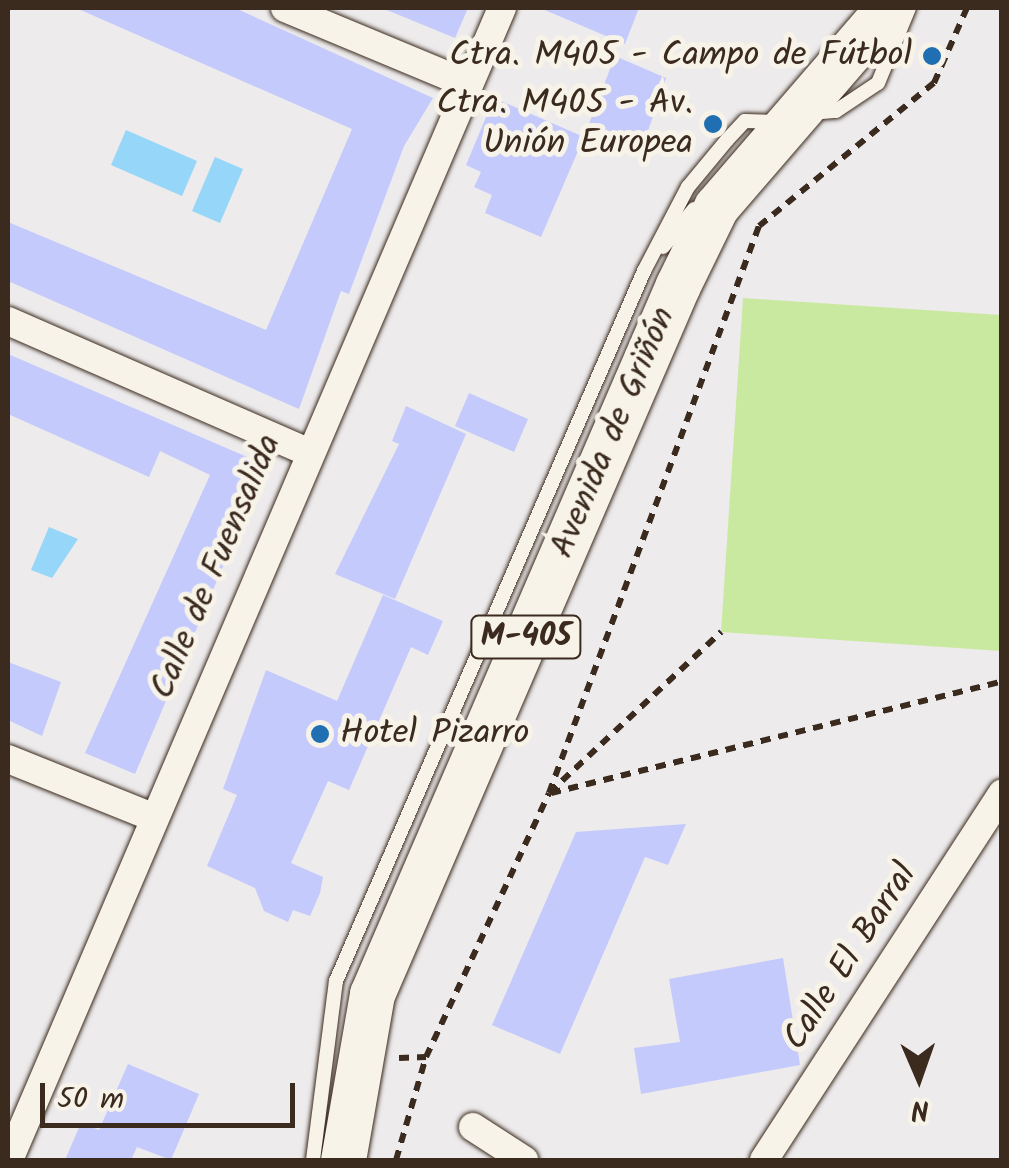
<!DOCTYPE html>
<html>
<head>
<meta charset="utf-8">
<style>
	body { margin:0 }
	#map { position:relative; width:1009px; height:1168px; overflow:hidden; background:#edebec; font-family:Kalam,sans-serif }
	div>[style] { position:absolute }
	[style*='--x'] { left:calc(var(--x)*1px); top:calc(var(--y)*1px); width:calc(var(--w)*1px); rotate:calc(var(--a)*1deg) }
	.green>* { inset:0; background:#cae9a0 }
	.water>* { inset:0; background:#96d6f8 }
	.building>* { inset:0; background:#c4cafc }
	.path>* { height:6px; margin-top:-3px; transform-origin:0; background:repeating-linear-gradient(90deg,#3b2a1e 0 10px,transparent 0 18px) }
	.roads { filter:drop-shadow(0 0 2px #3b2a1e) drop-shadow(0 0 2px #3b2a1e) }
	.service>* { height:14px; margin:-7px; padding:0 7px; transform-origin:7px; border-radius:7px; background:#f7f3e8 }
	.minor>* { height:28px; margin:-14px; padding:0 14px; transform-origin:14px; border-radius:14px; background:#f7f3e8 }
	.primary>* { height:45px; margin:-22.5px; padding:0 22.5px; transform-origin:22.5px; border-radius:22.5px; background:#f7f3e8 }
	.dots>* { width:28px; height:28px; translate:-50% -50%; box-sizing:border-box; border:5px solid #f7f3e8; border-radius:50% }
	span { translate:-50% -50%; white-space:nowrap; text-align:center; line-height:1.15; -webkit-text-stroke:10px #f7f3e8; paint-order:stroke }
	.shield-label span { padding:2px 8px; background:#f7f3e8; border:2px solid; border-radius:8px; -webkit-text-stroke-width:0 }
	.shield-label { font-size:32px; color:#3b2a1e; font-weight:700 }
	.poi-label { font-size:35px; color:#3b2a1e }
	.right { translate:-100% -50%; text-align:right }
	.left { translate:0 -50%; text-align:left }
	.street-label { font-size:35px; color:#3b2a1e }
	.frame { position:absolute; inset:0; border:10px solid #3b2a1e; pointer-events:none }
	.north { position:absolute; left:869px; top:1028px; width:100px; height:100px; -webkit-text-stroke:8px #f7f3e8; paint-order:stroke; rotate:178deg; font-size:28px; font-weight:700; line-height:40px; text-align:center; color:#3b2a1e }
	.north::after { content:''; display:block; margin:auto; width:35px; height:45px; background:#3b2a1e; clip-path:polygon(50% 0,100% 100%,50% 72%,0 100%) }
	.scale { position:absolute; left:40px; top:1083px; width:255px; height:45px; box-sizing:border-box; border:5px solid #3b2a1e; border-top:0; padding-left:12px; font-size:30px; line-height:35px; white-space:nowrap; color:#3b2a1e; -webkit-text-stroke:8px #f7f3e8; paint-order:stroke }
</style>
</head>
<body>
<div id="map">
	<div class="green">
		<div style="clip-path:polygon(743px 298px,1001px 315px,1001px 651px,721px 632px)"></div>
	</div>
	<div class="water">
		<div style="clip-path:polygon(126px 130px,197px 161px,182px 196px,111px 165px)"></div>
		<div style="clip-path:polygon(215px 157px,243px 169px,220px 223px,192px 211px)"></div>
		<div style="clip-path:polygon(49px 527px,78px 539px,52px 578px,31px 570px)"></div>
	</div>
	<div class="building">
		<div style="clip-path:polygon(76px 8px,235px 8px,433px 98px,404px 146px,349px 294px,341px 291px,299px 409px,8px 281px,8px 222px,266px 330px,352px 129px)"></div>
		<div style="clip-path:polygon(382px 8px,468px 8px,455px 38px)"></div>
		<div style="clip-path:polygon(540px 8px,639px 8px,625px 44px)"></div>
		<div style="clip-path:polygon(615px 56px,666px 78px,648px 131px,622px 153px,584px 137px)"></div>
		<div style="clip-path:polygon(494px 98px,584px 137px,541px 237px,485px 213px,492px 195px,474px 187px,481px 172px,466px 165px)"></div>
		<div style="clip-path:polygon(8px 354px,266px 465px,135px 774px,85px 753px,210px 475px,160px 451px,149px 477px,8px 414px)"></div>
		<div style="clip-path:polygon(469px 393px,528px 419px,514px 452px,455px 426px)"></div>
		<div style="clip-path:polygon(406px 406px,466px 434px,395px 599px,335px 574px,399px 444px,392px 441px)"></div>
		<div style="clip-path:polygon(383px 595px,443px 621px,428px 655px,411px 647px,349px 790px,328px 781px,291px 863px,323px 877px,320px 893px,310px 916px,293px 910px,288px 922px,264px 911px,255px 888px,207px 866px,237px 795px,223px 789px,266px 670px,337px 701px)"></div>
		<div style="clip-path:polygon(8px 662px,61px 682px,42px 736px,8px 720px)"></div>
		<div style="clip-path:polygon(686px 824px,668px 865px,645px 857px,560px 1054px,492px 1025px,576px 832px)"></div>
		<div style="clip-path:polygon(783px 958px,800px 1065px,641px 1094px,634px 1048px,680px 1042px,669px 979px)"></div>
		<div style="clip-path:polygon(128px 1064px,199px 1094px,171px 1160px,137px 1147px,131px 1160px,65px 1160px,81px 1123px,99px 1130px)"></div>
	</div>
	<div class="path">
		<div style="--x:549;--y:793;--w:605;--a:-69.68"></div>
		<div style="--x:759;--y:226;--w:226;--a:-39.3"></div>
		<div style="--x:934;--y:83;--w:82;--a:-66.3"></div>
		<div style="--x:551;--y:793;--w:465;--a:-13.9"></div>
		<div style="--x:399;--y:1058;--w:27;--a:-2"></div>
		<div style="--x:426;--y:1057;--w:291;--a:-65"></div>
		<div style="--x:549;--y:793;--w:236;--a:-43.1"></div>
		<div style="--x:396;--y:1160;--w:107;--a:-73.8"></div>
	</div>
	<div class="roads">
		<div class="service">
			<div style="--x:811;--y:113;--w:25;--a:-5"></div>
			<div style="--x:836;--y:111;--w:50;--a:-33.7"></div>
			<div style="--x:878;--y:83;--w:81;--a:-67.5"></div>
			<div style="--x:663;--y:247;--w:49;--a:-50.8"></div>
			<div style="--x:313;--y:1160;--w:180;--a:-82.7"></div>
			<div style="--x:336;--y:981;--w:774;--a:-66.55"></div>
			<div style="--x:644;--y:271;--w:95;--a:-62.4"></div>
			<div style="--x:688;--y:187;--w:61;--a:-50.3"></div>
			<div style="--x:727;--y:140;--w:26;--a:-47"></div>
			<div style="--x:745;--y:121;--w:32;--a:2"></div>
		</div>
		<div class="minor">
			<div style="--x:285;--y:8;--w:198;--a:22.6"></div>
			<div style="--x:8;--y:321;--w:325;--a:23.6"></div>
			<div style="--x:8;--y:759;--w:155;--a:21.9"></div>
			<div style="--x:473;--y:1127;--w:61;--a:32.9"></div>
			<div style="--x:9;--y:1160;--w:1253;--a:-66.83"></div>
			<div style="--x:764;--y:1160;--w:437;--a:-57"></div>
		</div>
		<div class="primary">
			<div style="--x:343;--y:1160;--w:169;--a:-80.1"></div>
			<div style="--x:372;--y:994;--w:772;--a:-66.66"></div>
			<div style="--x:678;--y:285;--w:87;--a:-64"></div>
			<div style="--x:716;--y:207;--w:263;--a:-49.2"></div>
		</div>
	</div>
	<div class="dots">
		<div style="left:932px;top:56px;background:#1f6fb2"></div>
		<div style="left:713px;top:124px;background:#1f6fb2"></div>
		<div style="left:320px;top:734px;background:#1f6fb2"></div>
	</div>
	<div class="shield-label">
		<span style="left:526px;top:637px">M-405</span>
	</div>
	<div class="poi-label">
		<span class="right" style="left:912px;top:56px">Ctra. M405 - Campo de Fútbol</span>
		<span class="right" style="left:693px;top:124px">Ctra. M405 - Av.<br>Unión Europea</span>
		<span class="left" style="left:340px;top:734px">Hotel Pizarro</span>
	</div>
	<div class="street-label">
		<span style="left:614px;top:433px;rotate:-67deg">Avenida de Griñón</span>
		<span style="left:217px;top:567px;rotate:-67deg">Calle de Fuensalida</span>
		<span style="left:851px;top:957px;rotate:-57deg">Calle El Barral</span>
	</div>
	<div class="frame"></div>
	<div class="north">N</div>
	<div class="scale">50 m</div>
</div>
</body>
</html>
